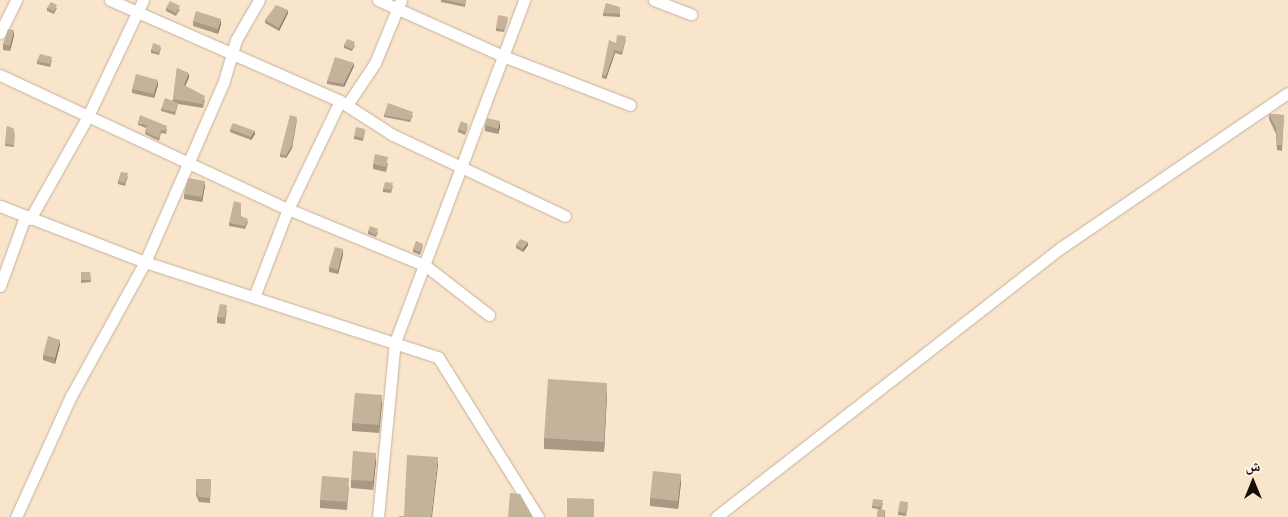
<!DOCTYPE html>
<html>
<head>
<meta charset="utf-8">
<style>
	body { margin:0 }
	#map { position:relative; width:1288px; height:517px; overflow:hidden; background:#f9e5cc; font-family:Karla,"Noto Naskh Arabic",sans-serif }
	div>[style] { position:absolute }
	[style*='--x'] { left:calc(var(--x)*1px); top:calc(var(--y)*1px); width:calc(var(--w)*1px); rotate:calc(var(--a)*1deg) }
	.roads { filter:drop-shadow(0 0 1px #c4b19a) drop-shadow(0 0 1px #c4b19a) }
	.street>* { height:11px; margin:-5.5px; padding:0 5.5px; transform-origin:5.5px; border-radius:5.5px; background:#fff }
	.wall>* { inset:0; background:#a99984 }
	.shaded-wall>* { inset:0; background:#8a7d6c }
	.building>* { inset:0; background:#c5b29a }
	span { translate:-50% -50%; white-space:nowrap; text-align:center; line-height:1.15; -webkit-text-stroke:5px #fcf4ea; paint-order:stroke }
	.north { position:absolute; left:1228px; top:457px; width:50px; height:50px; -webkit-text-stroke:4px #fcf4ea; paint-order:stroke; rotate:0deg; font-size:14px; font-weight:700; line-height:20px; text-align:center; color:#140e06 }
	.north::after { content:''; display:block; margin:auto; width:18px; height:22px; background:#140e06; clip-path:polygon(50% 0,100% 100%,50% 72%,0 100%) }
</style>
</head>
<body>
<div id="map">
	<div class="roads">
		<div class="street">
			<div style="--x:110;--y:0;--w:251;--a:23.7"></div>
			<div style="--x:340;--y:101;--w:63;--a:32.7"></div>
			<div style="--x:393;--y:135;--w:190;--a:25.2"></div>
			<div style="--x:378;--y:0;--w:137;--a:24.1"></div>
			<div style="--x:503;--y:56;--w:136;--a:21.1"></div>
			<div style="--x:654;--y:0;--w:40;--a:21"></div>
			<div style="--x:0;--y:33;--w:37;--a:-64"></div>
			<div style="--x:0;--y:75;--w:318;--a:25"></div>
			<div style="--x:288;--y:209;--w:149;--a:22.4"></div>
			<div style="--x:426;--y:266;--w:80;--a:37.9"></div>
			<div style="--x:347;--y:105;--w:50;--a:-56.3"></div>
			<div style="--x:375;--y:63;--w:68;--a:-67.6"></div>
			<div style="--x:0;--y:206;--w:155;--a:21.1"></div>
			<div style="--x:145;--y:262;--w:308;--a:18"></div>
			<div style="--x:438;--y:357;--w:189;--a:58"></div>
			<div style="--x:30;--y:219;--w:118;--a:-60.6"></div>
			<div style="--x:88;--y:116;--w:128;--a:-64.6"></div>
			<div style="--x:0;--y:286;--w:73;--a:-70.1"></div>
			<div style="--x:254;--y:297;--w:94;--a:-68.9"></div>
			<div style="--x:288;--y:209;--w:120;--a:-64.3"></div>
			<div style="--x:16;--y:517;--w:133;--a:-65.6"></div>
			<div style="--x:71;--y:396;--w:153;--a:-61.1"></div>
			<div style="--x:145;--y:262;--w:197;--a:-66.4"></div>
			<div style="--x:224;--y:81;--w:43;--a:-73.7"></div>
			<div style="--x:236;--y:40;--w:46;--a:-60.1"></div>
			<div style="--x:378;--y:517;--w:176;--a:-84.5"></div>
			<div style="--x:395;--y:342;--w:366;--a:-69.3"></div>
			<div style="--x:716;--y:517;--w:439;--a:-38"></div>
			<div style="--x:1062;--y:247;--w:273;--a:-34.3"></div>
		</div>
	</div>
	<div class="wall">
		<div style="clip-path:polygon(441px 0,466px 0,465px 7px,441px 2px)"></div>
		<div style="clip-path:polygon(620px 7px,620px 17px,603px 16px,603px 13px)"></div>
		<div style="clip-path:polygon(47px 8px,57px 8px,54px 14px,47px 11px)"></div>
		<div style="clip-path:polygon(166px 8px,180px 9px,176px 16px,166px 11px)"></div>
		<div style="clip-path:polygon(288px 13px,279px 31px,265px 23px,265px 20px)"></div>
		<div style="clip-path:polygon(508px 19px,504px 32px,496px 31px,496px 28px)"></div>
		<div style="clip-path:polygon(193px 21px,221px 24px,218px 34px,193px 26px)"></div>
		<div style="clip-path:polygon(14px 35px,10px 51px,3px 50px,3px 44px)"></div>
		<div style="clip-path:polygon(626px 39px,622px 55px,615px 53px,606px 79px,602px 78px,602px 75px,616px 43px)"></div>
		<div style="clip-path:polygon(344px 45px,355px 45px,352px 51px,344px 48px)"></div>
		<div style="clip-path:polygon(161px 48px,159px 55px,151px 53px,151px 50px)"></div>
		<div style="clip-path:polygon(52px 60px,50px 67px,37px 64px,37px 61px)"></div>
		<div style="clip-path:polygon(354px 66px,344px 87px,327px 84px,327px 81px)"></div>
		<div style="clip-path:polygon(177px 68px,189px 77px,185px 86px,205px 100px,203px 108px,178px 104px,175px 115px,161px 111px,161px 109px,173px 100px)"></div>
		<div style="clip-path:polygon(158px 85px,154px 98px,132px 93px,132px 89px)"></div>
		<div style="clip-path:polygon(1269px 114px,1284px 115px,1282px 151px,1277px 150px,1276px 134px,1269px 119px)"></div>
		<div style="clip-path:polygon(384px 115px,413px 115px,410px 122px,384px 117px)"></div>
		<div style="clip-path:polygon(297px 120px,292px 148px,286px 158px,280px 157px,280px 154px)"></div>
		<div style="clip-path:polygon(138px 123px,167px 129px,166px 134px,161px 133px,159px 141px,145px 134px,146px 128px,138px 125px)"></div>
		<div style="clip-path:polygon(485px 125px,500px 127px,498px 134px,485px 131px)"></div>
		<div style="clip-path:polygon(7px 126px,14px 129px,14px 147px,5px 146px)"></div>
		<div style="clip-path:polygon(468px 127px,465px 135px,458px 132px,458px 129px)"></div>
		<div style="clip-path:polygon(230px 129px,255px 134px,251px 140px,230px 132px)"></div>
		<div style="clip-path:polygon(365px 131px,363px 141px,354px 139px,354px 136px)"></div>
		<div style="clip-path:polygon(388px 163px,386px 172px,373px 169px,373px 164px)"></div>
		<div style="clip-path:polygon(128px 176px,125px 186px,118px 184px,118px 181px)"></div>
		<div style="clip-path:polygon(205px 186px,202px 202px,184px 199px,184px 194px)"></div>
		<div style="clip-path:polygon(393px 186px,391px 193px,383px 192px,383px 189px)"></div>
		<div style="clip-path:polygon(241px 216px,248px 222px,245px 229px,229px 226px,229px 223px)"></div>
		<div style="clip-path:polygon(368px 231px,378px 232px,376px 237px,368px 234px)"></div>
		<div style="clip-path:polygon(516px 245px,528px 245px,523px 252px,516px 248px)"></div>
		<div style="clip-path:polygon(423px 246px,420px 255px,413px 252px,413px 249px)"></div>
		<div style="clip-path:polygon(343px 254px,338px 274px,329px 272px,329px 267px)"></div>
		<div style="clip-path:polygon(81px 272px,90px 272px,91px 282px,81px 283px)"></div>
		<div style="clip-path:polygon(227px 310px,225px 324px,217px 323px,217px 317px)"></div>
		<div style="clip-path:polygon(60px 345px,55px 364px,43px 360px,43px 355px)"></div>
		<div style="clip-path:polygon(607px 393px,604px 452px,544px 449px,544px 438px)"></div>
		<div style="clip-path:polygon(382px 403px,379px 433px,352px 431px,352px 423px)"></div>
		<div style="clip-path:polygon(376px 461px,373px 490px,351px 488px,351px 480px)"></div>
		<div style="clip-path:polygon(196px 479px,211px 479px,210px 503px,199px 502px,196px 495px)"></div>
		<div style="clip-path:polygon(681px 482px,678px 509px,650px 506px,650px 498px)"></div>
		<div style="clip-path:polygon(349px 486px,347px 510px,320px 508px,320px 500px)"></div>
		<div style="clip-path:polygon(883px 503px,881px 510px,885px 510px,885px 517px,877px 517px,878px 509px,872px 508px,872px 506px)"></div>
		<div style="clip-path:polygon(908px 505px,906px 516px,898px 515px,898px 512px)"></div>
	</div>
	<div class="shaded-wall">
		<div style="clip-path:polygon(288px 10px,288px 13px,279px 31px,279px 28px)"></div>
		<div style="clip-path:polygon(221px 19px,221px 24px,218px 34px,218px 29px)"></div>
		<div style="clip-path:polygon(14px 30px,14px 35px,10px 51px,10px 46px)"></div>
		<div style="clip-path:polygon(615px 50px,615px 53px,606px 79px,606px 76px)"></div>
		<div style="clip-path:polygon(354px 63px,354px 66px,344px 87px,344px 84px)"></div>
		<div style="clip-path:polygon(189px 73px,189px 77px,184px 89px,184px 85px)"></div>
		<div style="clip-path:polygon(158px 80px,158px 85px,154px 98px,154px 94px)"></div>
		<div style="clip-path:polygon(297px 117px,292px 148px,286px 158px,286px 156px)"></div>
		<div style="clip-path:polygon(500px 121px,500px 127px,498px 134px,498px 129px)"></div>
		<div style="clip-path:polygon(255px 131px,255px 134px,251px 140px,251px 137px)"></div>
		<div style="clip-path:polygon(205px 181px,205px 186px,202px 202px,202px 197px)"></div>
		<div style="clip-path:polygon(528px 242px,528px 245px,523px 252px,523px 249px)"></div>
		<div style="clip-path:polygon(343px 249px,343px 254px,338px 274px,338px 270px)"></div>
		<div style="clip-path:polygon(60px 340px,60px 345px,55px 364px,55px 358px)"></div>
		<div style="clip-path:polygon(607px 383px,607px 393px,604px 452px,604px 442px)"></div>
		<div style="clip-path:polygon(382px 395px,382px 403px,379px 433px,379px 425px)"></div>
		<div style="clip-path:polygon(376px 453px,376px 461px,373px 490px,373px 481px)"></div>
		<div style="clip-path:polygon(438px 457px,438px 465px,432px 517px,431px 517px)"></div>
		<div style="clip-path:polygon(681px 474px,681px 482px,678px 509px,678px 501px)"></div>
	</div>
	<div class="building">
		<div style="clip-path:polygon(445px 0,465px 0,465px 4px)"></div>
		<div style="clip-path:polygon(170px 1px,180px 6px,176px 13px,166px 8px)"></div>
		<div style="clip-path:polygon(51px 2px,57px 5px,54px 11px,47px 8px)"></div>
		<div style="clip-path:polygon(606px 3px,620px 7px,620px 14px,603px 13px)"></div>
		<div style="clip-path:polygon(276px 5px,288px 10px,279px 28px,265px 20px)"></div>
		<div style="clip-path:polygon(196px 11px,221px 19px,218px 29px,193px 21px)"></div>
		<div style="clip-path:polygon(498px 15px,508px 17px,504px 30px,496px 28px)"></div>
		<div style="clip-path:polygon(8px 29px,14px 30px,10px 46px,3px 44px)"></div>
		<div style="clip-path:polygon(617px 35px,626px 36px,622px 52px,615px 50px,606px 76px,602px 75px,609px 40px,616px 43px)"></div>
		<div style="clip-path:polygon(347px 39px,355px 42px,352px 49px,344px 45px)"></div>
		<div style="clip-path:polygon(153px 43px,161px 46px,159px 53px,151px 50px)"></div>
		<div style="clip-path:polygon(40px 54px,52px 57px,50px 64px,37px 61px)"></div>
		<div style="clip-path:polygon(335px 57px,354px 63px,344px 84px,327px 81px)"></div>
		<div style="clip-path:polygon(177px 68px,189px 73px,184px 85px,205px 96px,203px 104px,173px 99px)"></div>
		<div style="clip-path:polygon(136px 74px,158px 80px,154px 94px,132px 89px)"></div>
		<div style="clip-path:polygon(165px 98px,178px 103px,175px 112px,161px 109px)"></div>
		<div style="clip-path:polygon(388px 103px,413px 112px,410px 120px,384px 115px)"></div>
		<div style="clip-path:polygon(1269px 114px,1284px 115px,1282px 145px,1277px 145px,1276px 128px)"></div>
		<div style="clip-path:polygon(140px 115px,167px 126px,166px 131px,161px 130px,159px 138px,145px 132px,147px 125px,138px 123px)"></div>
		<div style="clip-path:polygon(290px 115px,297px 117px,292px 146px,286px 156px,280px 154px)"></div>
		<div style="clip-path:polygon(487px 118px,500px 121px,498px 129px,485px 125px)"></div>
		<div style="clip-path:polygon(461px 121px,468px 124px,465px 132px,458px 129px)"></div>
		<div style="clip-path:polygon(233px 123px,255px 131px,251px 137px,230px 129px)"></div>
		<div style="clip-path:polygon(7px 126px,14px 129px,15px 136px,14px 145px,5px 144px)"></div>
		<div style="clip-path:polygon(356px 127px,365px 129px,363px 138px,354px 136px)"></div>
		<div style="clip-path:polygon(375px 154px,388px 157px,386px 167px,373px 164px)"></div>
		<div style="clip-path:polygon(121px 172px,128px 173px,125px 183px,118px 181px)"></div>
		<div style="clip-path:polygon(188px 178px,205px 181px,202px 197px,184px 194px)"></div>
		<div style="clip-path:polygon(385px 182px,393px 183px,391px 190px,383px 189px)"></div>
		<div style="clip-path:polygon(234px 201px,241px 203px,241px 216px,248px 219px,245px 226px,229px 223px)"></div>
		<div style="clip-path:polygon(370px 226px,378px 229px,376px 235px,368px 231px)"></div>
		<div style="clip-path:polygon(520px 239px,528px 242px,523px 249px,516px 245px)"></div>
		<div style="clip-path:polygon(416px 241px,423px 244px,420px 252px,413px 249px)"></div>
		<div style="clip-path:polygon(335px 247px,343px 249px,338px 270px,329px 267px)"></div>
		<div style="clip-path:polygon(81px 272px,90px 272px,91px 280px,81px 280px)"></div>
		<div style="clip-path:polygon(220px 304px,227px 305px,225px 318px,217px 317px)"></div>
		<div style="clip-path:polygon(48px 336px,60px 340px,55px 358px,43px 355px)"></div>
		<div style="clip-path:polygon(548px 379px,607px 383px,604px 442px,544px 438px)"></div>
		<div style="clip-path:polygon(355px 393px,382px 395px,379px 425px,352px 423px)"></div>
		<div style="clip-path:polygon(353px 451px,376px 453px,373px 481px,351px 480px)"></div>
		<div style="clip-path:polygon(407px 455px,438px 457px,431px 517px,399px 517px,399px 516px,404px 516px)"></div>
		<div style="clip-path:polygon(653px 471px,681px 474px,678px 501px,650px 498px)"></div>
		<div style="clip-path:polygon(322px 476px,349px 478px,347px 502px,320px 500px)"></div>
		<div style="clip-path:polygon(196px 479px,211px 479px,210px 498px,199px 497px,196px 491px)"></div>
		<div style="clip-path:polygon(510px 493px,520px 494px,533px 517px,508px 517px)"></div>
		<div style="clip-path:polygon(567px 498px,594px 499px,594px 517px,567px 517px)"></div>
		<div style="clip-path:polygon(873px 499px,883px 500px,881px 507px,872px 506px)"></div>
		<div style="clip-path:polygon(900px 501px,908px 502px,906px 513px,898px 512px)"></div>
		<div style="clip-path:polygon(878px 509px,885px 510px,884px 517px,877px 517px)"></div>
	</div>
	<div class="north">ش</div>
</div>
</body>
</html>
